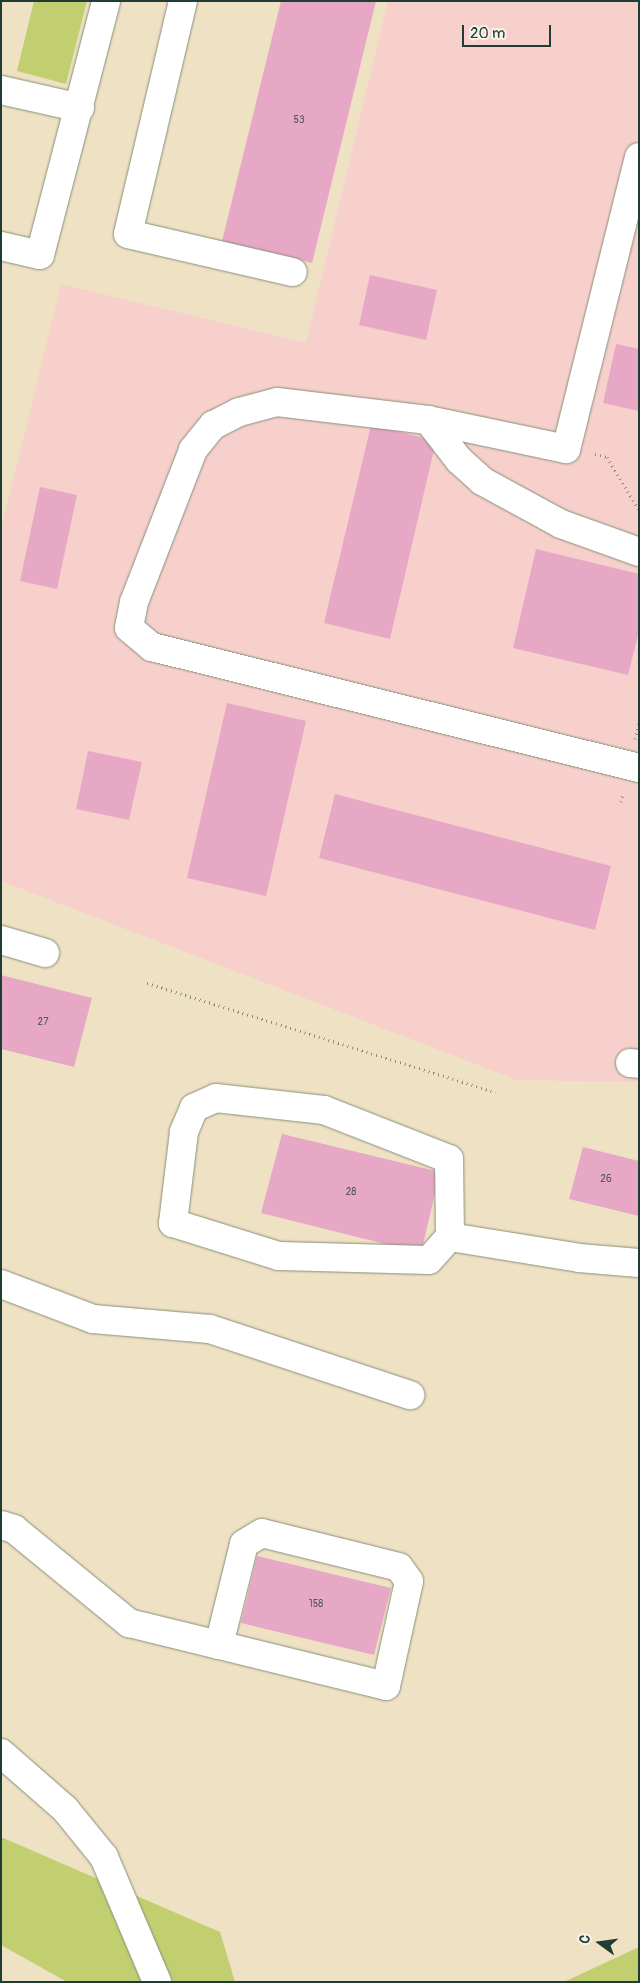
<!DOCTYPE html>
<html>
<head>
<meta charset="utf-8">
<style>
	body { margin:0 }
	#map { position:relative; width:640px; height:1983px; overflow:hidden; background:#efe1c3; font-family:Pangolin,sans-serif }
	div>[style] { position:absolute }
	[style*='--x'] { left:calc(var(--x)*1px); top:calc(var(--y)*1px); width:calc(var(--w)*1px); rotate:calc(var(--a)*1deg) }
	.built>* { inset:0; background:#f7d0cc }
	.green>* { inset:0; background:#c2cf70 }
	.building>* { inset:0; background:#e7a8c6 }
	.path>* { height:3px; margin-top:-1.5px; transform-origin:0; background:repeating-linear-gradient(90deg,#878f7c 0 1px,transparent 0 5px) }
	.roads { filter:drop-shadow(0 0 1px #878f7c) drop-shadow(0 0 1px #878f7c) }
	.minor>* { height:28px; margin:-14px; padding:0 14px; transform-origin:14px; border-radius:14px; background:#fff }
	span { translate:-50% -50%; white-space:nowrap; text-align:center; line-height:1.15; -webkit-text-stroke:4.5px #f7f3e8; paint-order:stroke }
	.number-label { font-size:10px; color:#515858 }
	.number-label span { -webkit-text-stroke-width:0 }
	.frame { position:absolute; inset:0; border:2px solid #1f3d34; pointer-events:none }
	.north { position:absolute; left:575px; top:1918px; width:50px; height:50px; -webkit-text-stroke:4px #f7f3e8; paint-order:stroke; rotate:284deg; font-size:14px; font-weight:700; line-height:20px; text-align:center; color:#1f3d34 }
	.north::after { content:''; display:block; margin:auto; width:18px; height:22px; background:#1f3d34; clip-path:polygon(50% 0,100% 100%,50% 72%,0 100%) }
	.scale { position:absolute; left:462px; top:25px; width:89px; height:22px; box-sizing:border-box; border:2px solid #1f3d34; border-top:0; padding-left:6px; font-size:15px; line-height:18px; white-space:nowrap; color:#1f3d34; -webkit-text-stroke:4px #f7f3e8; paint-order:stroke }
</style>
</head>
<body>
<div id="map">
	<div class="built">
		<div style="clip-path:polygon(388px 1px,639px 1px,639px 1082px,517px 1080px,1px 881px,1px 530px,61px 284px,306px 343px)"></div>
	</div>
	<div class="green">
		<div style="clip-path:polygon(34px 1px,87px 1px,66px 84px,17px 71px)"></div>
		<div style="clip-path:polygon(1px 1837px,220px 1932px,235px 1982px,67px 1982px,1px 1945px)"></div>
		<div style="clip-path:polygon(639px 1947px,639px 1982px,566px 1982px,566px 1981px)"></div>
	</div>
	<div class="building">
		<div style="clip-path:polygon(281px 1px,376px 1px,312px 263px,222px 241px)"></div>
		<div style="clip-path:polygon(370px 275px,437px 290px,426px 340px,359px 325px)"></div>
		<div style="clip-path:polygon(616px 344px,639px 349px,639px 411px,603px 403px)"></div>
		<div style="clip-path:polygon(371px 425px,436px 441px,390px 639px,324px 623px)"></div>
		<div style="clip-path:polygon(40px 487px,77px 495px,57px 589px,20px 581px)"></div>
		<div style="clip-path:polygon(536px 549px,639px 574px,639px 631px,628px 675px,513px 648px)"></div>
		<div style="clip-path:polygon(227px 703px,306px 721px,266px 896px,187px 878px)"></div>
		<div style="clip-path:polygon(88px 751px,142px 762px,129px 820px,76px 809px)"></div>
		<div style="clip-path:polygon(335px 794px,611px 866px,595px 930px,319px 858px)"></div>
		<div style="clip-path:polygon(1px 975px,92px 998px,74px 1067px,1px 1049px)"></div>
		<div style="clip-path:polygon(282px 1134px,440px 1172px,421px 1253px,261px 1213px)"></div>
		<div style="clip-path:polygon(583px 1147px,639px 1161px,639px 1216px,569px 1199px)"></div>
		<div style="clip-path:polygon(257px 1556px,391px 1588px,374px 1655px,241px 1623px)"></div>
	</div>
	<div class="path">
		<div style="--x:595;--y:454;--w:12;--a:14"></div>
		<div style="--x:607;--y:457;--w:62;--a:58.9"></div>
		<div style="--x:635;--y:739;--w:16;--a:-76"></div>
		<div style="--x:621;--y:802;--w:8;--a:-76"></div>
		<div style="--x:147;--y:983;--w:365;--a:17.4"></div>
	</div>
	<div class="roads">
		<div class="minor">
			<div style="--x:183;--y:1;--w:239;--a:103.3"></div>
			<div style="--x:128;--y:234;--w:169;--a:13"></div>
			<div style="--x:1;--y:90;--w:81;--a:12.8"></div>
			<div style="--x:639;--y:157;--w:301;--a:104"></div>
			<div style="--x:566;--y:449;--w:141;--a:-168.1"></div>
			<div style="--x:428;--y:420;--w:152;--a:-173.2"></div>
			<div style="--x:277;--y:402;--w:39;--a:165"></div>
			<div style="--x:239;--y:412;--w:29;--a:153"></div>
			<div style="--x:213;--y:425;--w:32;--a:129"></div>
			<div style="--x:193;--y:450;--w:163;--a:111.2"></div>
			<div style="--x:134;--y:602;--w:26;--a:101"></div>
			<div style="--x:129;--y:628;--w:30;--a:40"></div>
			<div style="--x:152;--y:647;--w:502;--a:13.95"></div>
			<div style="--x:1;--y:246;--w:40;--a:13"></div>
			<div style="--x:40;--y:255;--w:262;--a:-75.4"></div>
			<div style="--x:428;--y:420;--w:51;--a:52.2"></div>
			<div style="--x:459;--y:460;--w:31;--a:42"></div>
			<div style="--x:482;--y:481;--w:90;--a:28.6"></div>
			<div style="--x:561;--y:524;--w:83;--a:19.7"></div>
			<div style="--x:1;--y:940;--w:46;--a:16.5"></div>
			<div style="--x:630;--y:1063;--w:9;--a:6"></div>
			<div style="--x:450;--y:1237;--w:78;--a:-90.7"></div>
			<div style="--x:449;--y:1159;--w:134;--a:-158.6"></div>
			<div style="--x:324;--y:1110;--w:109;--a:-173.7"></div>
			<div style="--x:216;--y:1098;--w:24;--a:156"></div>
			<div style="--x:194;--y:1108;--w:26;--a:113"></div>
			<div style="--x:184;--y:1132;--w:92;--a:96.9"></div>
			<div style="--x:173;--y:1223;--w:111;--a:17.3"></div>
			<div style="--x:279;--y:1256;--w:150;--a:1.5"></div>
			<div style="--x:429;--y:1260;--w:31;--a:-48"></div>
			<div style="--x:450;--y:1237;--w:131;--a:9.2"></div>
			<div style="--x:579;--y:1258;--w:60;--a:4.8"></div>
			<div style="--x:1;--y:1284;--w:98;--a:20.8"></div>
			<div style="--x:93;--y:1319;--w:117;--a:4.9"></div>
			<div style="--x:210;--y:1329;--w:211;--a:18.3"></div>
			<div style="--x:1;--y:1525;--w:14;--a:17"></div>
			<div style="--x:14;--y:1529;--w:149;--a:39.3"></div>
			<div style="--x:129;--y:1623;--w:93;--a:13.7"></div>
			<div style="--x:219;--y:1645;--w:172;--a:13.8"></div>
			<div style="--x:386;--y:1686;--w:107;--a:-77.6"></div>
			<div style="--x:409;--y:1581;--w:17;--a:-126"></div>
			<div style="--x:399;--y:1567;--w:141;--a:-166.1"></div>
			<div style="--x:262;--y:1533;--w:21;--a:149"></div>
			<div style="--x:244;--y:1544;--w:104;--a:103.9"></div>
			<div style="--x:1;--y:1753;--w:85;--a:41.2"></div>
			<div style="--x:65;--y:1809;--w:62;--a:50.9"></div>
			<div style="--x:104;--y:1857;--w:136;--a:67"></div>
		</div>
	</div>
	<div class="number-label">
		<span style="left:299px;top:121px">53</span>
		<span style="left:43px;top:1023px">27</span>
		<span style="left:606px;top:1180px">26</span>
		<span style="left:351px;top:1193px">28</span>
		<span style="left:316px;top:1605px">158</span>
	</div>
	<div class="frame"></div>
	<div class="north">С</div>
	<div class="scale">20 m</div>
</div>
</body>
</html>
